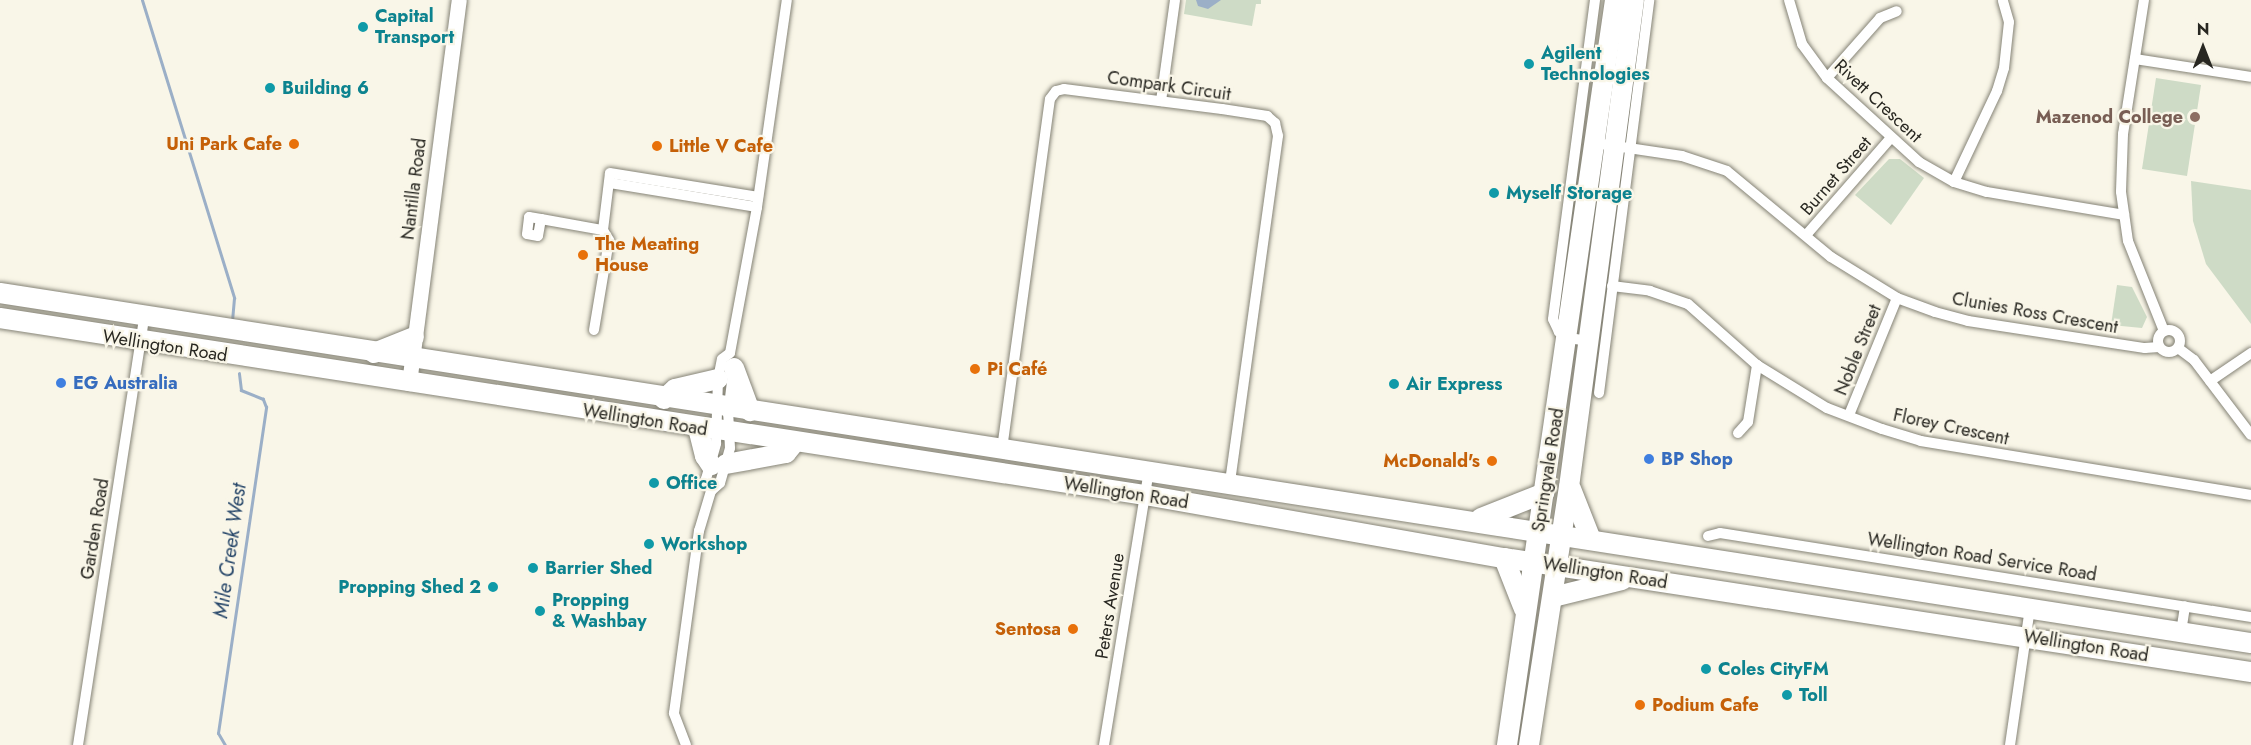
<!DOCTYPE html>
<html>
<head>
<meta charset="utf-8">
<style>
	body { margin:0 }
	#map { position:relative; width:2251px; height:745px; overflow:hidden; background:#f9f6e8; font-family:Jost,sans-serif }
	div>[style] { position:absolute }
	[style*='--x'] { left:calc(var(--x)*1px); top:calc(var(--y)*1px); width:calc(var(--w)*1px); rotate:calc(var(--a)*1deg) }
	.green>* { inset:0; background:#cedbc6 }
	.water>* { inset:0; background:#9bafc7 }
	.stream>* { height:3px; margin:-1.5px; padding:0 1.5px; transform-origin:1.5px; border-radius:1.5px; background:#9bafc7 }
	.roads { filter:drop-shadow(0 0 2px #858376) drop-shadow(0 0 2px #858376) }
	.street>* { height:10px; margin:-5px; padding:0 5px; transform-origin:5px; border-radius:5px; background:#fff }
	.street>.ring { margin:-5px; padding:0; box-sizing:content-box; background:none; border:10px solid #fff; border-radius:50% }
	.secondary>* { height:15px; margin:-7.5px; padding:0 7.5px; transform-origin:7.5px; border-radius:7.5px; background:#fff }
	.highway>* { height:20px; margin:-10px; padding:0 10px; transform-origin:10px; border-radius:10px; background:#fff }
	.dots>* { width:16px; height:16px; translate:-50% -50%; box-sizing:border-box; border:3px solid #f9f6e8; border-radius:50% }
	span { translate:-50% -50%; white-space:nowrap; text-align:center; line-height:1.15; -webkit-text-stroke:4.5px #f9f6e8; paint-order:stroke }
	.culture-label { font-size:18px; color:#0d838f; font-weight:700 }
	.left { translate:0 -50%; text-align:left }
	.right { translate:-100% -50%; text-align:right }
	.street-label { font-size:18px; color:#282721 }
	.education-label { font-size:18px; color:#785e54; font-weight:700 }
	.food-label { font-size:18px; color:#c56008; font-weight:700 }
	.shop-label { font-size:18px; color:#366cbe; font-weight:700 }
	.water-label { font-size:20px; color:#264669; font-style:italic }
	.north { position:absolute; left:2173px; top:18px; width:60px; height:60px; -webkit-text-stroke:4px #f9f6e8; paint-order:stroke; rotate:0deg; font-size:16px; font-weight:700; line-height:24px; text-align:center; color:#282721 }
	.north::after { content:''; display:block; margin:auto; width:21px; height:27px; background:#282721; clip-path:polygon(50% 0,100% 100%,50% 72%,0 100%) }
</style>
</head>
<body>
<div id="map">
	<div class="green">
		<div style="clip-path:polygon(1186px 0,1261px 0,1261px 4px,1256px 4px,1252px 26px,1184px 14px)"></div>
		<div style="clip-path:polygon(2156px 78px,2201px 85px,2187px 176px,2142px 169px)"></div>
		<div style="clip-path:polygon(1889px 159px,1900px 159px,1924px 178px,1891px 225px,1855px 195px)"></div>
		<div style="clip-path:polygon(2191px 181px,2251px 190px,2251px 324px,2206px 264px,2193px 221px)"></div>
		<div style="clip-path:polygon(2117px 285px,2132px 287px,2147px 317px,2142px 328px,2111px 325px)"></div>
	</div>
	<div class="water">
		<div style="clip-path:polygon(1196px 0,1221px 0,1208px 9px,1198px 6px)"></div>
	</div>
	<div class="stream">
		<div style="--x:142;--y:0;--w:312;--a:72.8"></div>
		<div style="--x:234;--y:298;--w:21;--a:95"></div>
		<div style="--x:225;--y:745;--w:14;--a:-120"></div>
		<div style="--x:218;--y:733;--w:330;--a:-81.6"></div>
		<div style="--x:266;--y:407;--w:9;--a:-111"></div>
		<div style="--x:263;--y:399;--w:24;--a:-158"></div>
		<div style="--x:241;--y:390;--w:17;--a:-97"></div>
	</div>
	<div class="roads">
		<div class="street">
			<div style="--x:1789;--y:0;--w:46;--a:73.5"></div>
			<div style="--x:1802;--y:44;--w:42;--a:53.7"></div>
			<div style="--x:1827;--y:78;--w:125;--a:42.4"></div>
			<div style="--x:1919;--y:162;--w:40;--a:29.7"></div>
			<div style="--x:1954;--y:182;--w:34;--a:17"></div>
			<div style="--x:1987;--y:192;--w:139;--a:9.5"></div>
			<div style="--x:2144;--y:0;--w:136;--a:98.9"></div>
			<div style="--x:2123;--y:134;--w:58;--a:92"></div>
			<div style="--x:2121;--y:192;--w:49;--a:81.9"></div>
			<div style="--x:2128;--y:241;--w:97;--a:68.2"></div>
			<div style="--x:2135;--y:59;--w:117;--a:8.8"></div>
			<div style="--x:1827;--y:78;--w:80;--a:-48.5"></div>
			<div style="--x:1880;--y:18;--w:18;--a:-22"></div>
			<div style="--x:1161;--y:101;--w:102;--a:-82.1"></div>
			<div style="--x:1595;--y:143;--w:88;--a:8.5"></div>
			<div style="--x:1682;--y:156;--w:47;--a:18.4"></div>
			<div style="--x:1727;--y:171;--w:135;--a:39.6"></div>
			<div style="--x:1831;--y:257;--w:78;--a:31.8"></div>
			<div style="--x:1897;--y:298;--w:40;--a:20.2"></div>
			<div style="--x:1935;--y:312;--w:34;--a:15"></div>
			<div style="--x:1968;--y:321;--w:179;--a:8.7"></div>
			<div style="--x:2145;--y:348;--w:14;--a:-4"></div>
			<div style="--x:1954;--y:182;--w:101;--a:-64.7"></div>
			<div style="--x:1997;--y:91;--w:24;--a:-73"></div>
			<div style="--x:2004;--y:68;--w:46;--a:-83.8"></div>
			<div style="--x:2009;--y:22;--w:22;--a:-106"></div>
			<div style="--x:610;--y:183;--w:149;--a:9.3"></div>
			<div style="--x:541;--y:219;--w:17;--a:100"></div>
			<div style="--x:538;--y:236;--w:11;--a:-170"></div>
			<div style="--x:527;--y:234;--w:17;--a:-83"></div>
			<div style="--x:529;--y:217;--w:12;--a:9"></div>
			<div style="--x:541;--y:219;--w:63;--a:10.1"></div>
			<div style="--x:1807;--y:234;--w:126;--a:-48.9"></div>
			<div style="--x:1612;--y:286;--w:38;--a:7"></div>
			<div style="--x:1650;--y:291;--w:40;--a:18.9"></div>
			<div style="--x:1688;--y:304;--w:92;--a:41.5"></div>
			<div style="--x:1757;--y:365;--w:82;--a:31.6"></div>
			<div style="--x:1827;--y:408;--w:59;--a:20.9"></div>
			<div style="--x:1882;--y:429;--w:41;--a:17.1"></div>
			<div style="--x:1921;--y:441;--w:334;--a:9.3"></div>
			<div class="ring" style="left:2158px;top:330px;width:12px;height:12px"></div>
			<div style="--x:594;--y:330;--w:91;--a:-80.5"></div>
			<div style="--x:609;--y:240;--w:12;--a:-121"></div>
			<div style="--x:603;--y:230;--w:57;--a:-83"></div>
			<div style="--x:610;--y:173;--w:150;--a:9.2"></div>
			<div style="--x:1588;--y:341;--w:19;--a:-171"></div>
			<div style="--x:1569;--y:338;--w:12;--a:-149"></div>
			<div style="--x:1559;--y:332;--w:14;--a:-115"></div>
			<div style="--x:1553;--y:319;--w:322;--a:-82.5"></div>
			<div style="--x:2178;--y:348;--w:20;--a:37"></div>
			<div style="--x:2194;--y:360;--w:94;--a:52.8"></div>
			<div style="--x:2210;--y:381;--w:50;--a:-34.3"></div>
			<div style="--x:1599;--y:393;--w:396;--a:-82.7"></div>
			<div style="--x:1849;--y:415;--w:126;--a:-67.7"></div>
			<div style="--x:1738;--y:433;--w:15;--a:-48"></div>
			<div style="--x:1748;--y:422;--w:58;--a:-81"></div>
			<div style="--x:1002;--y:449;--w:353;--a:-82.2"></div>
			<div style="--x:1050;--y:99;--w:10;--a:-53"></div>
			<div style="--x:1056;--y:91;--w:8;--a:-14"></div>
			<div style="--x:1064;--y:89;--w:159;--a:7.2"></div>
			<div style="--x:1222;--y:109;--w:46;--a:8.8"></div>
			<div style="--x:1267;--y:116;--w:11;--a:41"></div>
			<div style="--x:1275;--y:123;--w:13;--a:77"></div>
			<div style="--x:1278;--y:136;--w:350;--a:97.9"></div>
			<div style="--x:711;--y:491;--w:13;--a:-113"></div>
			<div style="--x:706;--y:479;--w:37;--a:-74"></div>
			<div style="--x:716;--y:443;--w:64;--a:-88.2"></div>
			<div style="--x:718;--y:379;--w:20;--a:-79"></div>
			<div style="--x:722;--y:359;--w:10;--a:-37"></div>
			<div style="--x:730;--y:353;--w:148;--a:-79.5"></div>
			<div style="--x:757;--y:207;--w:209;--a:-81.8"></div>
			<div style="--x:1708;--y:536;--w:12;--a:-14"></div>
			<div style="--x:1720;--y:533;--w:538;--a:8.99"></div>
			<div style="--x:2181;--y:632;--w:26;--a:-81"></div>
			<div style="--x:78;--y:745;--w:433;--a:-81.2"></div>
			<div style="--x:686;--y:745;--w:34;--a:-111"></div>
			<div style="--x:674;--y:713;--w:184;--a:-82.2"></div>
			<div style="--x:699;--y:531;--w:42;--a:-73.3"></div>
			<div style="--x:711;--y:491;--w:12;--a:-42"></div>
			<div style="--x:720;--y:483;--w:36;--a:-74"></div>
			<div style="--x:730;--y:448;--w:34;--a:-93"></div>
			<div style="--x:728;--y:414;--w:38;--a:-83"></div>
			<div style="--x:1104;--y:745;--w:278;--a:-80.7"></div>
			<div style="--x:2010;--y:745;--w:138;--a:-81.7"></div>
		</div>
		<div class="secondary">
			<div style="--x:409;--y:383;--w:386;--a:-82.6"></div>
		</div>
		<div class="highway">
			<div style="--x:0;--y:293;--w:2278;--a:8.84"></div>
			<div style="--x:0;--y:318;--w:1159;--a:8.79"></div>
			<div style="--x:1145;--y:495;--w:364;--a:10"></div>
			<div style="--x:1504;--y:558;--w:756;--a:8.68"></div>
			<div style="--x:374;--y:353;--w:43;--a:-21.8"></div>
			<div style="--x:734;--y:368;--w:46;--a:69.6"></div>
			<div style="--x:664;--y:399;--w:15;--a:-42"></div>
			<div style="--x:675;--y:389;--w:44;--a:-13.1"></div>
			<div style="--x:698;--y:428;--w:29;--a:76"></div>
			<div style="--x:705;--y:456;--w:11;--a:56"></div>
			<div style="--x:726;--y:464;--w:61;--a:-10.4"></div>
			<div style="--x:786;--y:453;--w:13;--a:-51"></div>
			<div style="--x:1571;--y:489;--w:52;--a:68.4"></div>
			<div style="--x:1481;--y:518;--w:68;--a:-21.6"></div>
			<div style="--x:1504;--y:558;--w:55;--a:68.6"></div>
			<div style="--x:1553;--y:597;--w:71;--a:-13.8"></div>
			<div style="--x:1507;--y:745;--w:753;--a:-81.75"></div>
			<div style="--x:1529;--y:745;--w:261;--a:-81.2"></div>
			<div style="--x:1569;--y:487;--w:491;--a:-82.4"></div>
		</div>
	</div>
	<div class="dots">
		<div style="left:363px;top:27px;background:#0f9aa8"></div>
		<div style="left:1529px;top:64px;background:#0f9aa8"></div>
		<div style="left:270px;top:88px;background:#0f9aa8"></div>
		<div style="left:2195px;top:117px;background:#8d6e63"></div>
		<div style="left:294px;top:144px;background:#e8710a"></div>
		<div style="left:657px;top:146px;background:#e8710a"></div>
		<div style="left:1494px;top:193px;background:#0f9aa8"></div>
		<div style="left:583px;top:255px;background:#e8710a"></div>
		<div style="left:975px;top:369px;background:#e8710a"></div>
		<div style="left:61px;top:383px;background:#3f7fe0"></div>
		<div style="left:1394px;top:384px;background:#0f9aa8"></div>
		<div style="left:1649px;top:459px;background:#3f7fe0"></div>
		<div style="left:1492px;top:461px;background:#e8710a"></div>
		<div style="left:654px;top:483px;background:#0f9aa8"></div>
		<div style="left:649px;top:544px;background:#0f9aa8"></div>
		<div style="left:533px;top:568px;background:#0f9aa8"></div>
		<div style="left:493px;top:587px;background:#0f9aa8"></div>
		<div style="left:540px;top:611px;background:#0f9aa8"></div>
		<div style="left:1073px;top:629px;background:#e8710a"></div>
		<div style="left:1706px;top:669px;background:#0f9aa8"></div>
		<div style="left:1787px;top:695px;background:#0f9aa8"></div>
		<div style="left:1640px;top:705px;background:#e8710a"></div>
	</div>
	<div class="culture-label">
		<span class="left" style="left:375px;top:27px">Capital<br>Transport</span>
		<span class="left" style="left:1541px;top:64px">Agilent<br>Technologies</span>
		<span class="left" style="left:282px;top:88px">Building 6</span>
		<span class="left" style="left:1506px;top:193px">Myself Storage</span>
		<span class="left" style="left:1406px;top:384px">Air Express</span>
		<span class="left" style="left:666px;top:483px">Office</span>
		<span class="left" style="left:661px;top:544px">Workshop</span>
		<span class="left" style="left:545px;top:568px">Barrier Shed</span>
		<span class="right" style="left:481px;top:587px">Propping Shed 2</span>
		<span class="left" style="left:552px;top:611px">Propping<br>&amp; Washbay</span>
		<span class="left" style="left:1718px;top:669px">Coles CityFM</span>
		<span class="left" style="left:1799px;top:695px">Toll</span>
	</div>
	<div class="street-label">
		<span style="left:1169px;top:86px;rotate:8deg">Compark Circuit</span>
		<span style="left:1878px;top:101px;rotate:43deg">Rivett Crescent</span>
		<span style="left:1836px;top:176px;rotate:-49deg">Burnet Street</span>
		<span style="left:414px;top:189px;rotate:-83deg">Nantilla Road</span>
		<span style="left:2035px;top:313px;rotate:10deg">Clunies Ross Crescent</span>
		<span style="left:165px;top:346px;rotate:9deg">Wellington Road</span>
		<span style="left:1858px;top:350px;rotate:-68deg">Noble Street</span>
		<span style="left:645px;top:420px;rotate:9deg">Wellington Road</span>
		<span style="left:1951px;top:427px;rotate:12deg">Florey Crescent</span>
		<span style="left:1548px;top:470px;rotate:-81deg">Springvale Road</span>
		<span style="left:1126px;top:493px;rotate:9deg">Wellington Road</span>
		<span style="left:95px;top:529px;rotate:-81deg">Garden Road</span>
		<span style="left:1982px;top:557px;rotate:9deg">Wellington Road Service Road</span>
		<span style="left:1605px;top:573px;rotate:9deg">Wellington Road</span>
		<span style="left:1110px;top:606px;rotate:-81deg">Peters Avenue</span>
		<span style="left:2086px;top:646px;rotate:9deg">Wellington Road</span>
	</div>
	<div class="education-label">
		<span class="right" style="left:2183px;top:117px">Mazenod College</span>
	</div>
	<div class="food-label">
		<span class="right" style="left:282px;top:144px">Uni Park Cafe</span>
		<span class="left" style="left:669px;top:146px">Little V Cafe</span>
		<span class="left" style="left:595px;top:255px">The Meating<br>House</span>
		<span class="left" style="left:987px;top:369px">Pi Café</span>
		<span class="right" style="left:1480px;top:461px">McDonald's</span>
		<span class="right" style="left:1061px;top:629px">Sentosa</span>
		<span class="left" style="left:1652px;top:705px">Podium Cafe</span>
	</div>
	<div class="shop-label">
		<span class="left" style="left:73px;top:383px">EG Australia</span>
		<span class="left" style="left:1661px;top:459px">BP Shop</span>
	</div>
	<div class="water-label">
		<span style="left:230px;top:551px;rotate:-82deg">Mile Creek West</span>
	</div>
	<div class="north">N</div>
</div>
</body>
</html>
